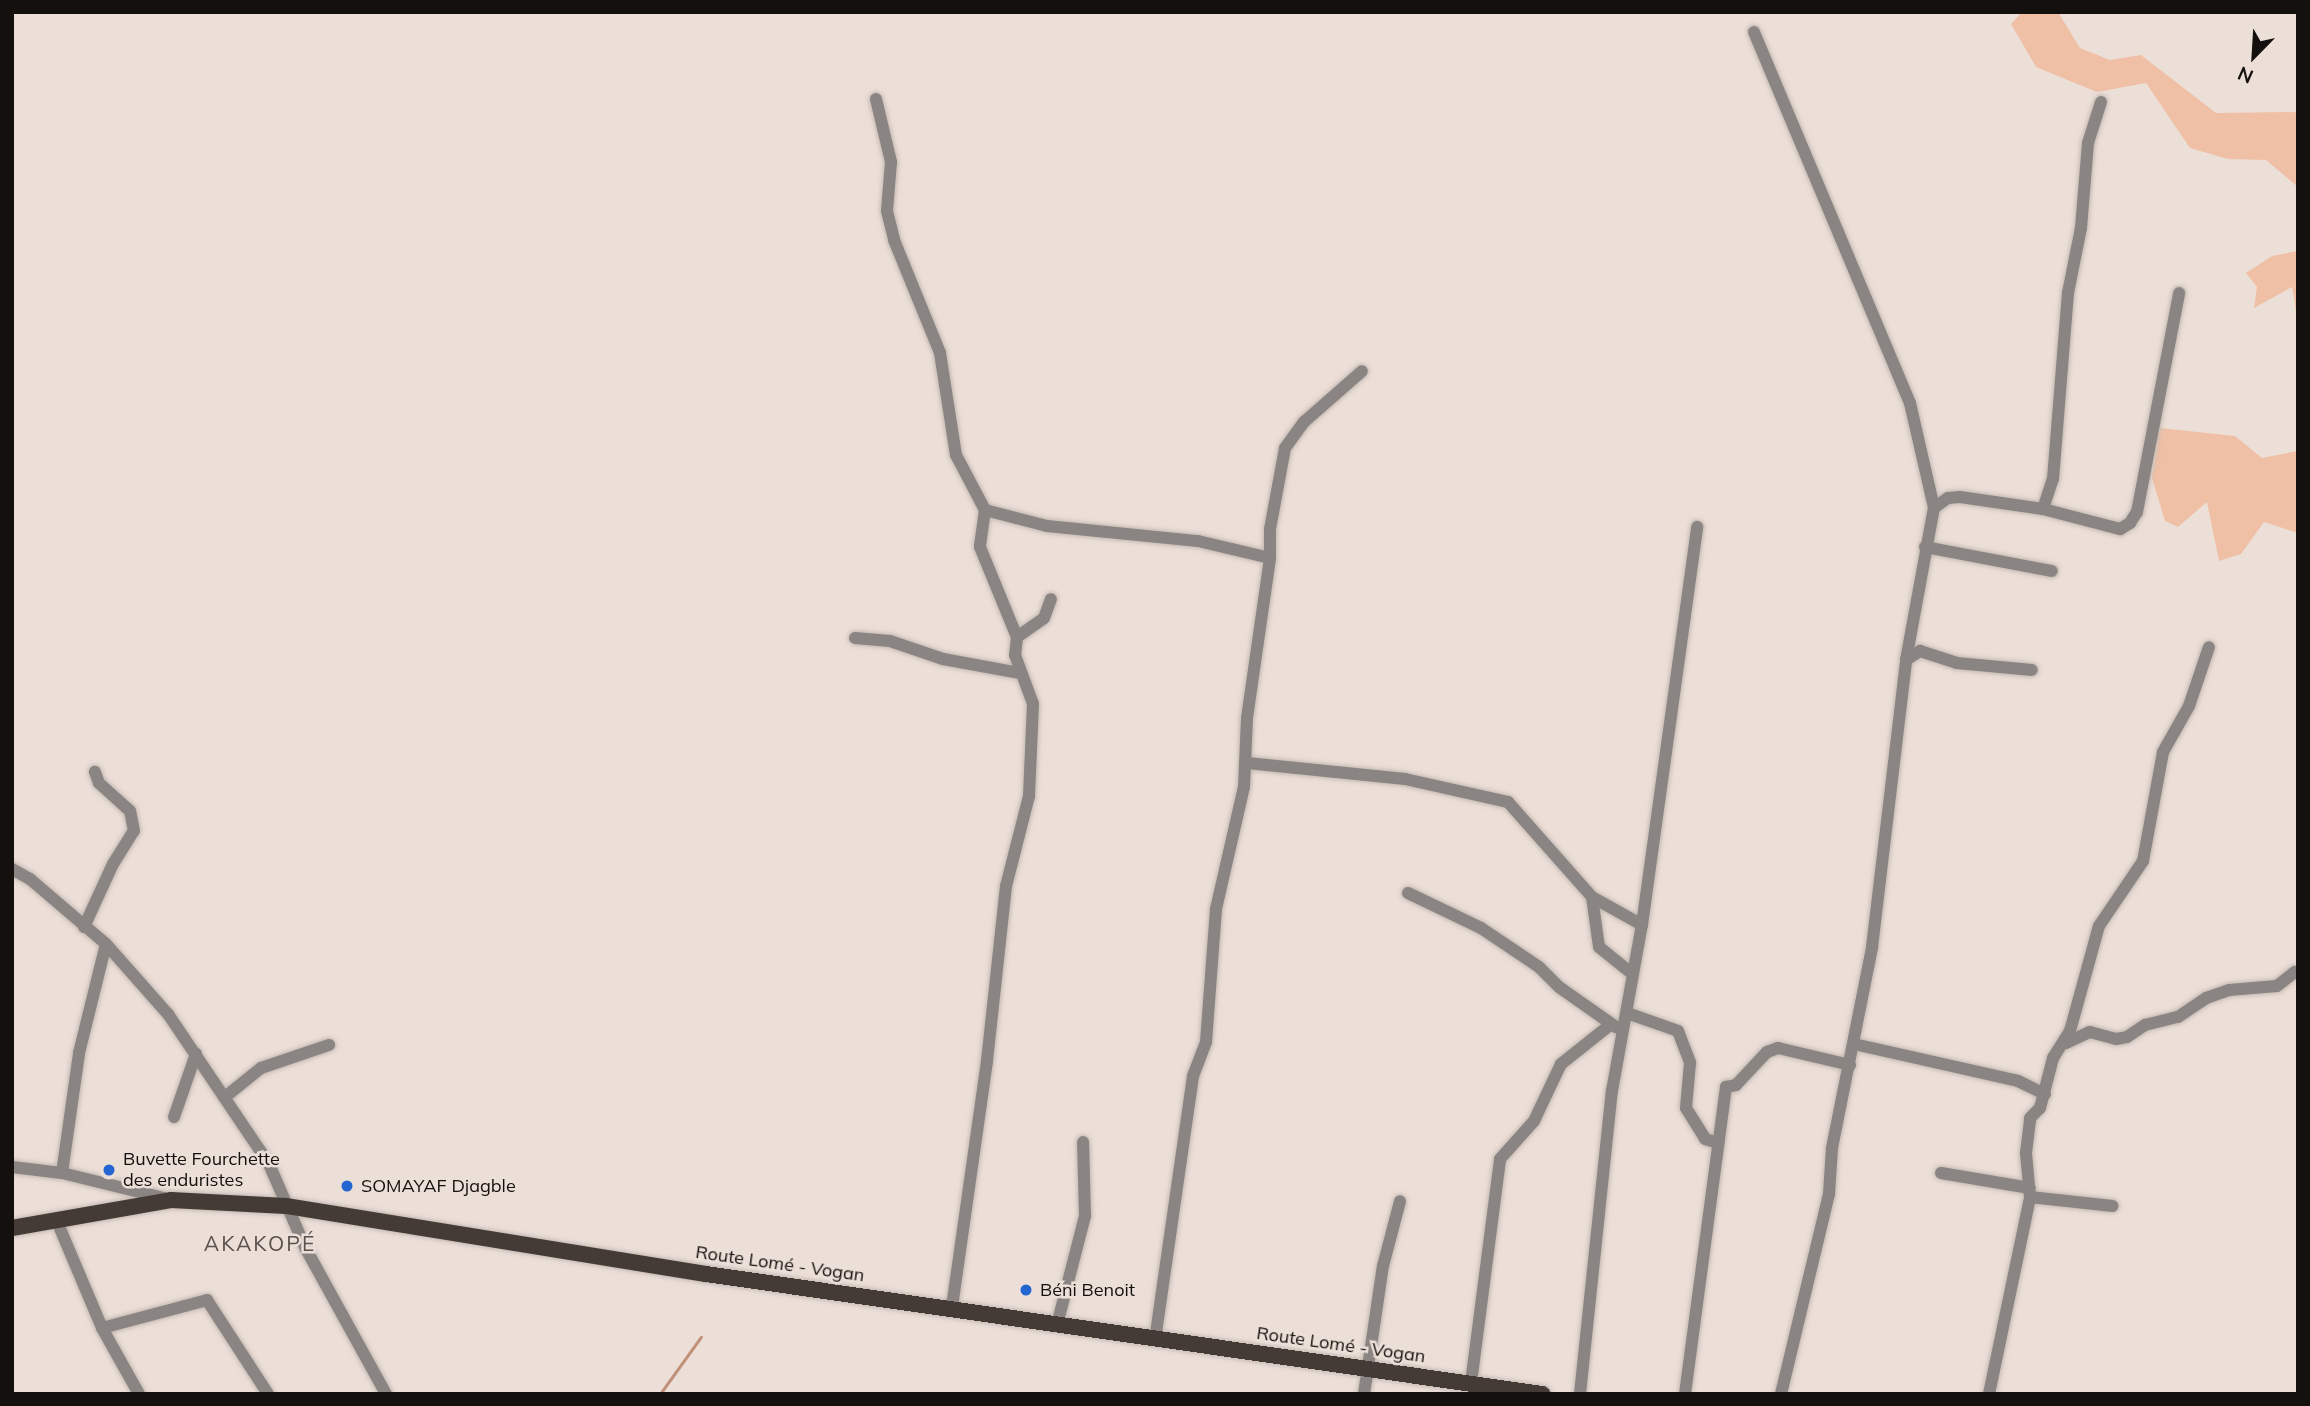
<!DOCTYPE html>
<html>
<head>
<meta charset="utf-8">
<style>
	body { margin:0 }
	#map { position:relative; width:2310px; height:1406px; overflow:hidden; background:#ecdfd8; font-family:Mulish,sans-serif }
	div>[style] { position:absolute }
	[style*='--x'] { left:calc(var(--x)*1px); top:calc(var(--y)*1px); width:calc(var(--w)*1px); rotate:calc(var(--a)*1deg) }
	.green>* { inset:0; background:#efc0a6 }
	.stream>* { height:2.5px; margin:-1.25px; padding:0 1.25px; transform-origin:1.25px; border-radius:1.25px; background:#c09177 }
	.roads { filter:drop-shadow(0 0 2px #c5bab3) drop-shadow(0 0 2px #c5bab3) }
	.minor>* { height:12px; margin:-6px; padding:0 6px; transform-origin:6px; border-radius:6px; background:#8a8582 }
	.major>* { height:16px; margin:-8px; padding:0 8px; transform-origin:8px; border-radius:8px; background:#443b37 }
	.dots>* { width:19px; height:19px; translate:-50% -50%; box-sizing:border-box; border:4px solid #ecdfd8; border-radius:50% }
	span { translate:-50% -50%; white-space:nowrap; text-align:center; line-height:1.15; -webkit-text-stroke:5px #ecdfd8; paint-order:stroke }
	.poi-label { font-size:18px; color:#14100d }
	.left { translate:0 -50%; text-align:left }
	.street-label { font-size:18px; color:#14100d }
	.quarter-label { font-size:21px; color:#5c514c; letter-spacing:2px }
	.frame { position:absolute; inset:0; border:14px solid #14100d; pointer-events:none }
	.north { position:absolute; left:2219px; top:21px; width:70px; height:70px; -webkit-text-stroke:5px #ecdfd8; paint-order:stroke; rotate:204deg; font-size:19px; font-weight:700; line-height:28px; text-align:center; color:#14100d }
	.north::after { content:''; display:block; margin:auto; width:24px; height:32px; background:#14100d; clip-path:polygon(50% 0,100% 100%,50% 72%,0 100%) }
</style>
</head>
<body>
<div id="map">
	<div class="green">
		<div style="clip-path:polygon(2022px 12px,2058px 12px,2080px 48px,2110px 60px,2141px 55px,2216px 113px,2298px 112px,2298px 187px,2266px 160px,2228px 159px,2190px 148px,2146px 83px,2097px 92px,2036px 67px,2011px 24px)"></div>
		<div style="clip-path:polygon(2298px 251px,2298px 322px,2292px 287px,2254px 308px,2257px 287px,2246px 273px,2272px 256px)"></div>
		<div style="clip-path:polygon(2160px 428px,2235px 436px,2262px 458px,2298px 451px,2298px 533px,2264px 522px,2241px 554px,2219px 561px,2207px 502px,2178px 527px,2165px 521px,2152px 478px)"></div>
	</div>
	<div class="stream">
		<div style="--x:660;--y:1394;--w:70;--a:-54.3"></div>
	</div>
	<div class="roads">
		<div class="minor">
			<div style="--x:1754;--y:32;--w:402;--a:67.2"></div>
			<div style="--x:1910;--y:403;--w:108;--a:77.1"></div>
			<div style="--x:876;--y:99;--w:65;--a:76.6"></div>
			<div style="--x:891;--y:162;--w:49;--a:94.7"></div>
			<div style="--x:887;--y:211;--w:30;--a:76"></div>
			<div style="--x:894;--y:240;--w:122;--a:67.8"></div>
			<div style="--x:940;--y:353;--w:103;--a:81.1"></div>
			<div style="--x:956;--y:455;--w:62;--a:62.2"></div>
			<div style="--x:985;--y:510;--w:37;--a:98"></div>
			<div style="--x:980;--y:547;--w:97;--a:67.7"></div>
			<div style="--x:1017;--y:637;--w:18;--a:96"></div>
			<div style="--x:1015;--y:655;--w:52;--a:69.8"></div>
			<div style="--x:1033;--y:704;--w:92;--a:92.5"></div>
			<div style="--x:1029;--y:796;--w:93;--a:104.3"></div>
			<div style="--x:1006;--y:886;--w:176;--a:96.2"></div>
			<div style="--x:987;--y:1061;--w:249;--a:98.1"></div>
			<div style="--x:2043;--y:509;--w:32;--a:-72"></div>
			<div style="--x:2053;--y:479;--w:187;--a:-85.4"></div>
			<div style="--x:2068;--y:293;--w:66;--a:-78.7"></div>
			<div style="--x:2081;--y:228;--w:85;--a:-85.3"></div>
			<div style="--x:2088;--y:143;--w:43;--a:-72.4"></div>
			<div style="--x:985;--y:510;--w:64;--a:14.5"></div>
			<div style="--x:1047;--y:526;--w:152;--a:5.7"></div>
			<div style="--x:1198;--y:541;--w:74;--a:13.3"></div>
			<div style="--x:1925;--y:547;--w:129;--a:10.7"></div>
			<div style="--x:1017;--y:637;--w:33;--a:-35"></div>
			<div style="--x:1044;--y:618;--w:20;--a:-70"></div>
			<div style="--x:855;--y:638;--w:35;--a:5"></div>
			<div style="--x:890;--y:641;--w:56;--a:18.8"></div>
			<div style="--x:943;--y:659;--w:77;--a:10.4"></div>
			<div style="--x:1906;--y:660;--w:17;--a:-33"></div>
			<div style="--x:1920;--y:651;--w:39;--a:18"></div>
			<div style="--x:1957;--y:663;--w:75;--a:5.3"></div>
			<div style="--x:1247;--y:763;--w:159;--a:5.8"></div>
			<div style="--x:1405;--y:779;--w:106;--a:12.6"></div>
			<div style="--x:1508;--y:802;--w:127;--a:48.5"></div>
			<div style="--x:1592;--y:897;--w:57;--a:29.2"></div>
			<div style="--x:12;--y:869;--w:21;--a:29"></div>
			<div style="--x:30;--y:879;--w:100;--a:40.5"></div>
			<div style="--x:106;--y:944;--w:94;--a:48.5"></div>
			<div style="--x:168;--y:1014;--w:181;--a:56"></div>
			<div style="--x:269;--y:1164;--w:93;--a:66.5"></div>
			<div style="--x:306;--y:1249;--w:166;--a:61.1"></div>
			<div style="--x:1408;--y:893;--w:81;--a:25.6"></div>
			<div style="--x:1481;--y:928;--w:70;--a:33.9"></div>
			<div style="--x:1539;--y:967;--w:28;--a:45"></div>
			<div style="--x:1559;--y:987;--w:70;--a:35.1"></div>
			<div style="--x:1592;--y:897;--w:50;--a:82"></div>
			<div style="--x:1599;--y:947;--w:40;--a:39"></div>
			<div style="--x:84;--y:927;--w:69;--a:-65.3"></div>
			<div style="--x:113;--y:864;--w:39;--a:-58"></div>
			<div style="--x:134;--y:831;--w:20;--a:-101"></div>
			<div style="--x:130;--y:811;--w:42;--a:-137.9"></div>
			<div style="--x:99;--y:783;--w:12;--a:-110"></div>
			<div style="--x:1627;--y:1013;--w:54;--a:19.4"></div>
			<div style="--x:1678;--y:1031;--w:34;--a:69"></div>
			<div style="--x:1690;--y:1063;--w:45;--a:95.1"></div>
			<div style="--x:1686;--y:1108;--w:36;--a:58"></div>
			<div style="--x:1705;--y:1139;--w:14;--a:17"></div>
			<div style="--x:2066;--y:1043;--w:26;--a:-25"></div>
			<div style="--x:2090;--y:1032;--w:27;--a:15"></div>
			<div style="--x:2116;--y:1039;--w:11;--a:-10"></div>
			<div style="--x:2127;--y:1037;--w:22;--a:-34"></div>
			<div style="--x:2145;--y:1025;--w:34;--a:-14"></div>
			<div style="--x:2178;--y:1017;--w:34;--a:-34"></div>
			<div style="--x:2206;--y:998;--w:24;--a:-19"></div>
			<div style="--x:2229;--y:990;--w:48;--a:-4.8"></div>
			<div style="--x:2277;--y:986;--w:23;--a:-38"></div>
			<div style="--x:1854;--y:1044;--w:168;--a:12.7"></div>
			<div style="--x:2018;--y:1081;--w:30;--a:26"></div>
			<div style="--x:225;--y:1097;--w:46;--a:-38.9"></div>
			<div style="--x:261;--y:1068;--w:72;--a:-18.7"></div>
			<div style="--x:174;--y:1117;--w:67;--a:-70.8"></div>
			<div style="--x:12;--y:1167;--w:50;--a:6.8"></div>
			<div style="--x:62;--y:1173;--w:109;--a:13.8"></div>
			<div style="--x:62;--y:1173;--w:121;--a:-81.9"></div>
			<div style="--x:79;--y:1053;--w:112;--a:-76.1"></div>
			<div style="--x:1941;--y:1173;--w:90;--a:9.6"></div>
			<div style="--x:2030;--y:1197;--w:83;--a:6.2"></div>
			<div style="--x:56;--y:1219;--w:118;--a:67.1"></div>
			<div style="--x:102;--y:1328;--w:76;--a:60.7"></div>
			<div style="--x:1057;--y:1325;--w:113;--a:-75.6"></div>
			<div style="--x:1085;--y:1216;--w:74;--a:-91.5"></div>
			<div style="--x:102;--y:1328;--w:109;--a:-14.9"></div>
			<div style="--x:207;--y:1300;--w:112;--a:57"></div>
			<div style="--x:1155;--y:1340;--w:267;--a:-81.8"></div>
			<div style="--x:1193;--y:1076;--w:36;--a:-69"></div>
			<div style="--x:1206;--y:1042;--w:133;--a:-85.7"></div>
			<div style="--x:1216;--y:909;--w:125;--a:-77.1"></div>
			<div style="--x:1244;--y:787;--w:69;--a:-87.5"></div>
			<div style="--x:1247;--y:718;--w:162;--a:-81.8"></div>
			<div style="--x:1270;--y:558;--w:29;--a:-90"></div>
			<div style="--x:1270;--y:529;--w:82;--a:-79.5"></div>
			<div style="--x:1285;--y:448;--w:32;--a:-54"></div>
			<div style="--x:1304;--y:422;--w:77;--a:-41.3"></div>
			<div style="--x:1471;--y:1383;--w:226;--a:-82.6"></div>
			<div style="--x:1500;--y:1159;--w:51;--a:-48.2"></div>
			<div style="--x:1534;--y:1121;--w:63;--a:-64.7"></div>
			<div style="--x:1561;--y:1064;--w:63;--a:-38.5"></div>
			<div style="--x:1364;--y:1394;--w:129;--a:-81.6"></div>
			<div style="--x:1383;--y:1266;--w:67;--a:-75.3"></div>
			<div style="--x:1580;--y:1394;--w:305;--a:-84"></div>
			<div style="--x:1612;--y:1091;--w:169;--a:-79.8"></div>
			<div style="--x:1642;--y:925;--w:402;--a:-82.1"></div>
			<div style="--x:1685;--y:1394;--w:310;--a:-82.4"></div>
			<div style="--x:1726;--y:1087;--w:10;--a:-11"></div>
			<div style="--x:1736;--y:1085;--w:45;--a:-46.8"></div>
			<div style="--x:1767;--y:1052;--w:12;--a:-20"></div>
			<div style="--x:1778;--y:1048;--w:74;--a:13.3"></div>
			<div style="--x:1781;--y:1394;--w:206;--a:-76.5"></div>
			<div style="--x:1829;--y:1194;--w:46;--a:-86.3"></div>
			<div style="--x:1832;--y:1148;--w:205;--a:-78.7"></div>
			<div style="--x:1872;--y:947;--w:289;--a:-83.2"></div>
			<div style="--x:1906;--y:660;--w:155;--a:-79.6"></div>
			<div style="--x:1934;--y:508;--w:17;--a:-36"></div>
			<div style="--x:1948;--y:498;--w:12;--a:-5"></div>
			<div style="--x:1960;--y:497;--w:84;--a:8.2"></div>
			<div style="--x:2043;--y:509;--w:80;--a:14.6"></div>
			<div style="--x:2120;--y:529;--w:12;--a:-31"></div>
			<div style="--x:2130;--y:523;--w:13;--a:-58"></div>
			<div style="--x:2137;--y:512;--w:223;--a:-79.1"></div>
			<div style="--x:1989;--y:1394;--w:201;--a:-78.2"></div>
			<div style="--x:2030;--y:1197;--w:44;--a:-95.2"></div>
			<div style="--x:2026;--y:1153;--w:35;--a:-83"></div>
			<div style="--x:2030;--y:1118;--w:14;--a:-45"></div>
			<div style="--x:2040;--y:1108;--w:52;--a:-75.4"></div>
			<div style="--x:2053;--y:1058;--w:32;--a:-58"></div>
			<div style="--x:2070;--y:1031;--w:109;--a:-74.6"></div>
			<div style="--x:2099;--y:926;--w:78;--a:-55.9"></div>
			<div style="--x:2143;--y:861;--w:111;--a:-79.6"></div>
			<div style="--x:2163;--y:752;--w:53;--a:-60.5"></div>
			<div style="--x:2189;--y:706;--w:62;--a:-71.3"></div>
		</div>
		<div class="major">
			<div style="--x:12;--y:1228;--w:161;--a:-10"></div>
			<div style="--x:171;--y:1200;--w:115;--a:3"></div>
			<div style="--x:286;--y:1206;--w:425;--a:9.2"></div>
			<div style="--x:706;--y:1274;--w:845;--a:8.17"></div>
		</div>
	</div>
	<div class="dots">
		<div style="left:109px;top:1170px;background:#2365d1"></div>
		<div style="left:347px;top:1186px;background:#2365d1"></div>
		<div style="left:1026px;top:1290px;background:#2365d1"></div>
	</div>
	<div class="poi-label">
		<span class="left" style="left:123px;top:1170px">Buvette Fourchette<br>des enduristes</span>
		<span class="left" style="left:361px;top:1186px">SOMAYAF Djagble</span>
		<span class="left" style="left:1040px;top:1290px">Béni Benoit</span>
	</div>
	<div class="street-label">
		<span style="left:780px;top:1264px;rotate:8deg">Route Lomé - Vogan</span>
		<span style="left:1341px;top:1345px;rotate:8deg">Route Lomé - Vogan</span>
	</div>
	<div class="quarter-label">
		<span style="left:260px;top:1243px">AKAKOPÉ</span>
	</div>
	<div class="frame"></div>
	<div class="north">N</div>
</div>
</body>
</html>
